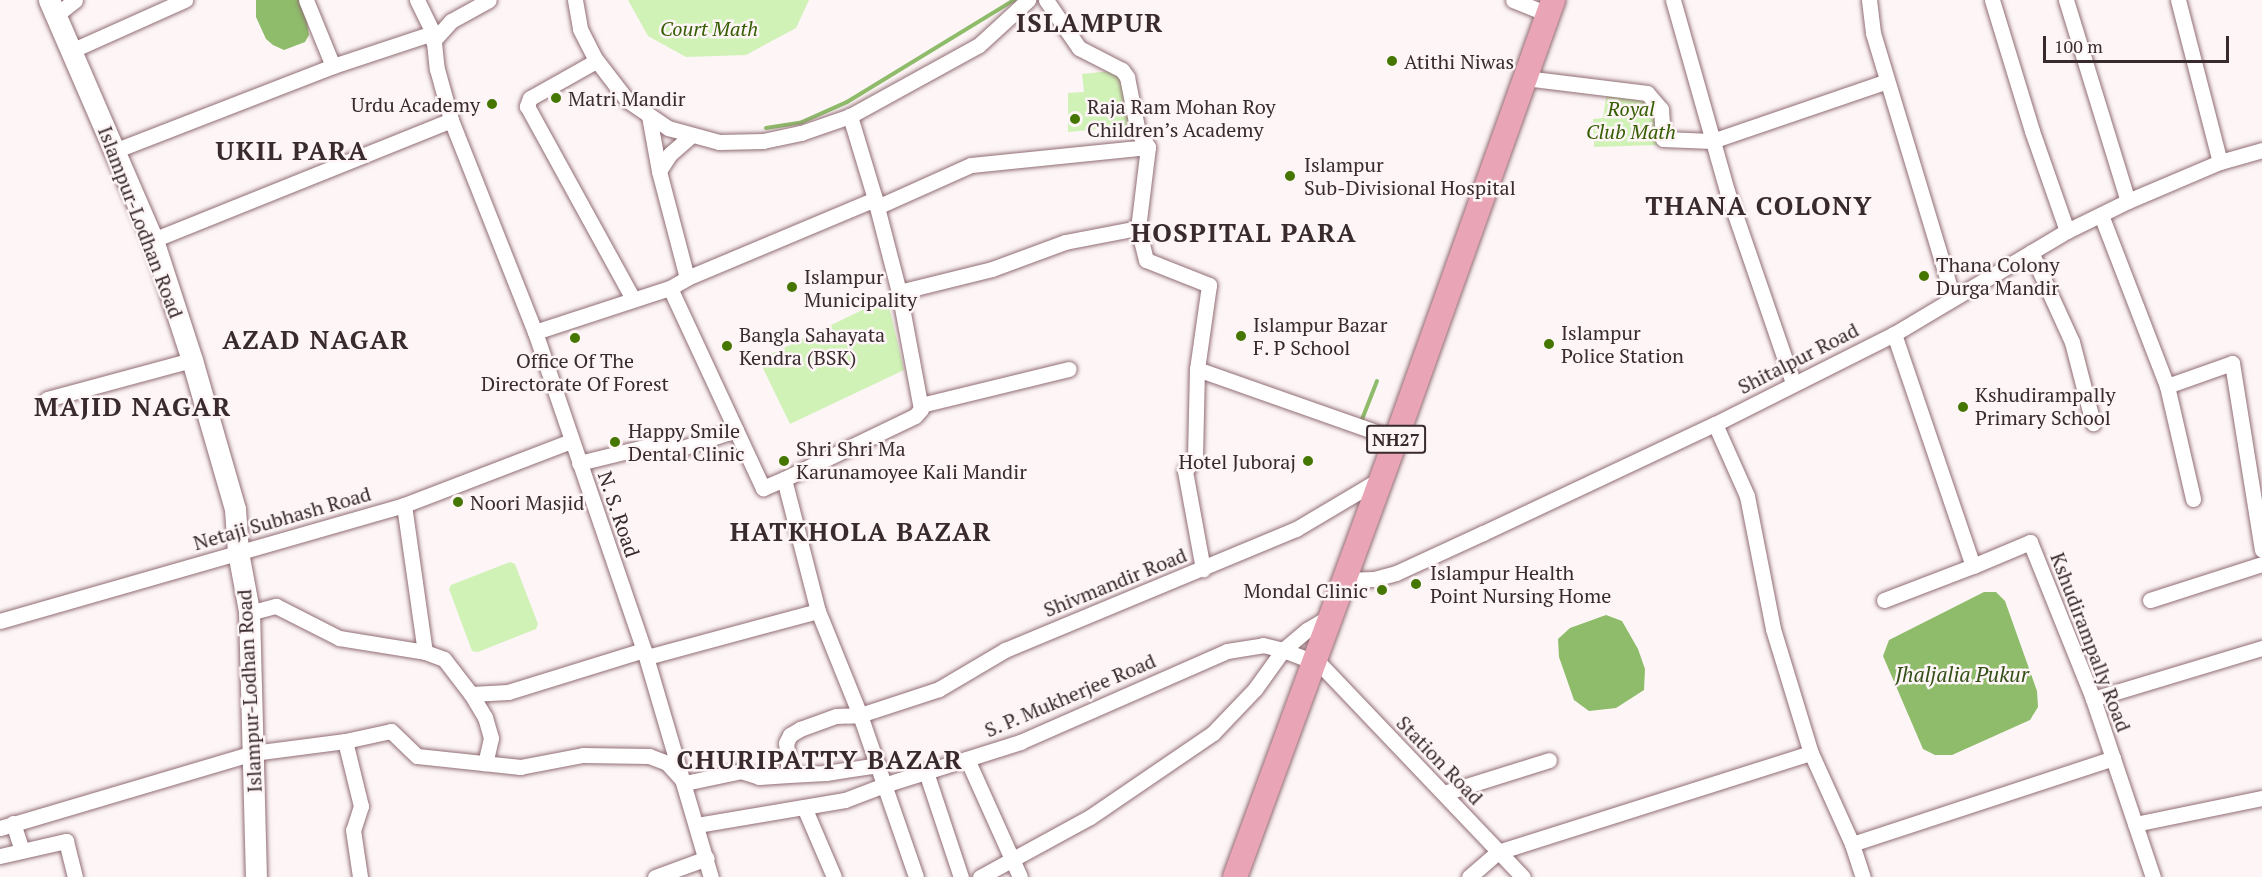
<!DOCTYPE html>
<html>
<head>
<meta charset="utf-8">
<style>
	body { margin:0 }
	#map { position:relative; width:2262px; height:877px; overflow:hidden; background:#fdf5f6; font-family:"PT Serif",serif }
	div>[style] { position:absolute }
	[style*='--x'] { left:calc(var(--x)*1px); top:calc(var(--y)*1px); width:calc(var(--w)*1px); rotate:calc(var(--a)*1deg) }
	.green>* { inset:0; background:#d0f2b7 }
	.water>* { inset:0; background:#8ebc6a }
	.stream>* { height:4px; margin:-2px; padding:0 2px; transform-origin:2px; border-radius:2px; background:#8ebc6a }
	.roads { filter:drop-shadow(0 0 2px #906d74) drop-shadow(0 0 2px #906d74) }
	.minor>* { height:15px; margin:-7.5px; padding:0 7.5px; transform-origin:7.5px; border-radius:7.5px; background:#fff }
	.secondary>* { height:21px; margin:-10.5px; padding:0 10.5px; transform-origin:10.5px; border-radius:10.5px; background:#fff }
	.primary>* { height:24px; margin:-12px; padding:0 12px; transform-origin:12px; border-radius:12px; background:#e9a4b5 }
	.dots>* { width:16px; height:16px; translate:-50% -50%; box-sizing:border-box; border:3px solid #fdf5f6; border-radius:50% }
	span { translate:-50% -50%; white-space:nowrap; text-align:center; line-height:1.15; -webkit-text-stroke:5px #fdf5f6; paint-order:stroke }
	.shield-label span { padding:2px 4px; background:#fdf5f6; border:2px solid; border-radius:4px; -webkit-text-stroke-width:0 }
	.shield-label { font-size:18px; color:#392a2d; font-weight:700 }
	.park-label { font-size:20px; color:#355d01; font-style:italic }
	.poi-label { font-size:20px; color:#392a2d }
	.left { translate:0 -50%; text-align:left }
	.right { translate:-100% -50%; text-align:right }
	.street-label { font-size:20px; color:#392a2d }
	.water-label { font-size:21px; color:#324f16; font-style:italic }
	.district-label { font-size:26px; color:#392a2d; font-weight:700; letter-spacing:1.5px }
	.scale { position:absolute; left:2043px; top:36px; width:186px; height:27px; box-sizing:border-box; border:3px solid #392a2d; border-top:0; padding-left:8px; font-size:18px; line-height:21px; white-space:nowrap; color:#392a2d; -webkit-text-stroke:4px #fdf5f6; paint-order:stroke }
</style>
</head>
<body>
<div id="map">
	<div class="green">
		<div style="clip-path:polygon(628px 0,809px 0,796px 28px,746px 55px,686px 57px,648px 36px)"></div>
		<div style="clip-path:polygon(1111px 71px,1120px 75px,1132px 126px,1068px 132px,1068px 93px,1084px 92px,1082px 74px)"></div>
		<div style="clip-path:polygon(1607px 90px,1635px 93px,1653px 104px,1658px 145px,1594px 147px,1593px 119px,1603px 118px)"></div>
		<div style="clip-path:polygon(887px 298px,904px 370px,790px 424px,759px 360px)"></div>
		<div style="clip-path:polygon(510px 562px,515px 564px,538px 624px,536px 629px,478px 652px,472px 651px,449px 589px,451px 585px)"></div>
	</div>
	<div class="water">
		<div style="clip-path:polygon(256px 0,301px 0,305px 9px,309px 35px,305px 42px,284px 50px,273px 45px,266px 39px,256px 17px)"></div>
		<div style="clip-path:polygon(1984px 592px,1996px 592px,2005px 601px,2037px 691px,2038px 707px,2030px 720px,1952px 755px,1935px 755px,1923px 749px,1883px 656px,1889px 640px)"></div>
		<div style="clip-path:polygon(1606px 615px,1622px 621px,1638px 649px,1645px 669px,1644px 690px,1616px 708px,1589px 711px,1574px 700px,1559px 657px,1558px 639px,1570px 628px)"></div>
	</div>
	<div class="stream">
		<div style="--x:766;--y:128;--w:36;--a:-9"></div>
		<div style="--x:802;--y:122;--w:49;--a:-24"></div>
		<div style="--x:847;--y:102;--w:196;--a:-31.4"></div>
		<div style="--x:1361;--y:422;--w:44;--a:-68.7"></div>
	</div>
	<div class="roads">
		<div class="minor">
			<div style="--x:306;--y:0;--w:71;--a:67.8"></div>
			<div style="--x:417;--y:0;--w:37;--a:64"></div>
			<div style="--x:433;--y:33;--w:36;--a:84"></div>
			<div style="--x:437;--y:69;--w:53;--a:74.6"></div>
			<div style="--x:451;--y:120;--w:228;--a:68.4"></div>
			<div style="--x:535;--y:332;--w:336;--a:71.1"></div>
			<div style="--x:644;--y:650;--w:237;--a:73.6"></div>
			<div style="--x:575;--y:0;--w:29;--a:80"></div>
			<div style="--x:580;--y:29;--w:31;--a:63"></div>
			<div style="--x:594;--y:57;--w:54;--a:52.5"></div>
			<div style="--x:627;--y:100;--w:50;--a:34.3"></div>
			<div style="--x:668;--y:128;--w:53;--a:15.4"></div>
			<div style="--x:719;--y:142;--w:44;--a:-1.3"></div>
			<div style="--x:763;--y:141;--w:39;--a:-12"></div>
			<div style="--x:801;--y:133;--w:52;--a:-19.1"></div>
			<div style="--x:850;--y:116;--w:147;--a:-28.8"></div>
			<div style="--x:979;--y:45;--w:67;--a:-42.6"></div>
			<div style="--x:1046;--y:0;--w:58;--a:55.5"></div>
			<div style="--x:1079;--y:48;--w:48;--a:27.1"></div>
			<div style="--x:1122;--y:70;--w:9;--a:54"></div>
			<div style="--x:1127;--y:77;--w:56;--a:78.7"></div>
			<div style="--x:1138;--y:132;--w:18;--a:56"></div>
			<div style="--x:1148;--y:147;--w:82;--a:97"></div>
			<div style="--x:1138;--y:228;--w:33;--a:76"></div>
			<div style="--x:1146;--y:260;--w:68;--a:21.6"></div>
			<div style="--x:1209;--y:285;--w:85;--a:98.1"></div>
			<div style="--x:1197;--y:369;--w:211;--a:19.4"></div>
			<div style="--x:1513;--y:0;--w:38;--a:22"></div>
			<div style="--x:1673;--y:0;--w:198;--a:74.2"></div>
			<div style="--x:1727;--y:191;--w:203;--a:71"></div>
			<div style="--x:1869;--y:0;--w:33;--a:83"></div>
			<div style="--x:1873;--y:33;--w:277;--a:73.2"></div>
			<div style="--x:1992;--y:0;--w:137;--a:73"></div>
			<div style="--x:2032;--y:131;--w:106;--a:70.7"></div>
			<div style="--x:2066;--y:0;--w:210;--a:72.9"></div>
			<div style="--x:2178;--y:0;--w:167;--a:75.5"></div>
			<div style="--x:56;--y:15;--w:24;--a:-38"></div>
			<div style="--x:433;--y:41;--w:27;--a:-48"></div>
			<div style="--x:451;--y:21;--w:43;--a:-28.9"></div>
			<div style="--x:73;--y:50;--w:123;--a:-24.1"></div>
			<div style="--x:596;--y:61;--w:76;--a:150.7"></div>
			<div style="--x:530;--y:98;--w:9;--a:111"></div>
			<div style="--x:527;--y:106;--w:220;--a:61.2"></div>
			<div style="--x:1525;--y:78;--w:123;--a:7"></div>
			<div style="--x:1647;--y:93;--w:21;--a:49"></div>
			<div style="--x:1661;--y:109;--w:30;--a:86"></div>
			<div style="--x:1663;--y:139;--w:49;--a:2.3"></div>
			<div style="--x:1712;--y:141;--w:185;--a:-18.9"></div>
			<div style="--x:649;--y:116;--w:56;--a:79.7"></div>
			<div style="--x:114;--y:151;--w:235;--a:-21.2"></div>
			<div style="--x:333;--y:66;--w:105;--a:-18.3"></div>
			<div style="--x:877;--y:207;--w:103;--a:-24.1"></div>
			<div style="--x:971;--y:165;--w:178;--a:-5.8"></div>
			<div style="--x:2101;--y:215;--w:183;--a:68.9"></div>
			<div style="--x:2167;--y:386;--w:69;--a:-19.5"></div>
			<div style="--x:2232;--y:363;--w:189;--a:80.9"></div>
			<div style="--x:153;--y:240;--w:321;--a:-21.9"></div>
			<div style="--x:2031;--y:252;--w:99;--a:65.5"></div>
			<div style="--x:2072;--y:342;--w:84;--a:75.5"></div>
			<div style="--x:687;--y:278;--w:111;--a:-104.7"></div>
			<div style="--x:659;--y:171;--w:20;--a:-57"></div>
			<div style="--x:670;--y:154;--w:28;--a:-41"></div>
			<div style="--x:670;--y:288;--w:221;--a:65.1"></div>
			<div style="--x:763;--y:488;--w:23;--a:-23"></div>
			<div style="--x:784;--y:479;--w:145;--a:-25.7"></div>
			<div style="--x:915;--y:416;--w:9;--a:-49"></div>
			<div style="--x:921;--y:409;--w:119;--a:-100.6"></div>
			<div style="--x:899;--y:292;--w:96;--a:-104.5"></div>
			<div style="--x:899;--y:292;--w:96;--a:-13.9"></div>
			<div style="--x:992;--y:269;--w:78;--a:-20.3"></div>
			<div style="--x:1065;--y:242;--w:74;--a:-10.9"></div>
			<div style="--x:535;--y:332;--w:142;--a:-18.1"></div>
			<div style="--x:670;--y:288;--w:20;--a:-30"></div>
			<div style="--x:687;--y:278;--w:204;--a:-22.8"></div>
			<div style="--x:875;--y:199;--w:87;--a:-106.8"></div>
			<div style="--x:1894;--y:334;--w:245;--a:71.2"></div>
			<div style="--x:1973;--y:566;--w:62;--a:-22.8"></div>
			<div style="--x:2030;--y:542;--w:169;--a:68.1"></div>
			<div style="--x:2093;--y:699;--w:188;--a:71.4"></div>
			<div style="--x:1197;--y:369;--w:89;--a:91.3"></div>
			<div style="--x:1195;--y:458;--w:16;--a:128"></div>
			<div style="--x:1185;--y:471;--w:100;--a:79.6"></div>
			<div style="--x:2167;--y:386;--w:116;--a:77"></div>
			<div style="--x:47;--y:399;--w:150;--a:-15.1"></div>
			<div style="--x:921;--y:405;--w:152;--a:-13.7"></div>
			<div style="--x:1715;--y:424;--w:79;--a:66"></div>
			<div style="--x:1747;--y:496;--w:136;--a:78.9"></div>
			<div style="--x:1773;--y:629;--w:130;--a:73"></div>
			<div style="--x:1811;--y:753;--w:100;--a:65.7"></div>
			<div style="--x:1852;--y:844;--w:35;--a:72"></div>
			<div style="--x:579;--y:463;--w:80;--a:-13.7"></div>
			<div style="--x:657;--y:444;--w:25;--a:9"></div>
			<div style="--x:682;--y:448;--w:57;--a:-18.4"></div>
			<div style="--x:784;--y:479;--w:136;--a:75.6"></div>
			<div style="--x:818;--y:611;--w:112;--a:68"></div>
			<div style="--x:860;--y:715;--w:171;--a:70.9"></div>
			<div style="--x:404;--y:505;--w:148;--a:81.9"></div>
			<div style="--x:1344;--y:580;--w:30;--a:-2"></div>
			<div style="--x:1374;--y:579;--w:23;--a:-15"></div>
			<div style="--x:1396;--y:573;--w:96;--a:-24.7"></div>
			<div style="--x:1483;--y:533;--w:256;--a:-25.2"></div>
			<div style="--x:1715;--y:424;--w:200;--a:-26.7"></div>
			<div style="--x:1894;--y:334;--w:201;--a:-30.8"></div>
			<div style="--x:2067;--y:231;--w:68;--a:-26.2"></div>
			<div style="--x:2128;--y:201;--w:100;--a:-23"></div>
			<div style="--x:2220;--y:162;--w:44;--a:-15.9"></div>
			<div style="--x:1884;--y:600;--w:95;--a:-20.9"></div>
			<div style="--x:2150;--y:600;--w:118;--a:-17.8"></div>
			<div style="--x:249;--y:613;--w:28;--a:-15"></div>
			<div style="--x:276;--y:606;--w:71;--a:26.9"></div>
			<div style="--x:339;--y:638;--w:87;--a:9.2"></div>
			<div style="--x:425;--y:652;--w:20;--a:20"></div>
			<div style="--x:444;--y:659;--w:44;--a:52.4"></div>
			<div style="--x:471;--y:694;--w:37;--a:-3"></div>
			<div style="--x:508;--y:692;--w:142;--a:-17.2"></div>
			<div style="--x:0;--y:621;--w:420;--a:-16"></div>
			<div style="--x:404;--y:505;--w:179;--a:-21"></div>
			<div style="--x:647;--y:657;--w:177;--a:-15.1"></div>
			<div style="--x:471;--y:694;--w:27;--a:59"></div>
			<div style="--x:485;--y:717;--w:22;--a:74"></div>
			<div style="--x:491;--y:738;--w:26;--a:103"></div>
			<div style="--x:2093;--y:699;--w:177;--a:-16.8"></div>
			<div style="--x:345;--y:741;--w:47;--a:-12.3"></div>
			<div style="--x:391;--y:731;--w:36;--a:44"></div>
			<div style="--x:417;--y:756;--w:104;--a:6.1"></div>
			<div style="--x:520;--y:767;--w:64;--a:-10.8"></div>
			<div style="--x:583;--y:755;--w:66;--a:0.9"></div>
			<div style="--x:649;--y:756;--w:19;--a:21"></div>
			<div style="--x:667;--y:763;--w:27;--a:48"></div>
			<div style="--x:685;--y:783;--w:57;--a:-12.1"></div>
			<div style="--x:741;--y:771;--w:19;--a:18"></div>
			<div style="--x:759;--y:777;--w:30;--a:-4"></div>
			<div style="--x:789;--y:775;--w:37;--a:-3"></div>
			<div style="--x:826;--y:773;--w:53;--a:-8.7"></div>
			<div style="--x:967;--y:759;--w:129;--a:65.8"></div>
			<div style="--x:926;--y:772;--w:111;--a:71.6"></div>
			<div style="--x:789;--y:775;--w:32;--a:-95"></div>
			<div style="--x:786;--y:743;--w:9;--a:-63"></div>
			<div style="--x:790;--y:735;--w:12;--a:-31"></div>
			<div style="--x:800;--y:729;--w:38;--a:-20"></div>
			<div style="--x:836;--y:716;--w:24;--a:-2"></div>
			<div style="--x:860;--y:715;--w:83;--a:-18.2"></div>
			<div style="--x:939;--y:689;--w:77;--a:-30.6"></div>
			<div style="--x:1005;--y:650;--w:315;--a:-22.6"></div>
			<div style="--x:1296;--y:529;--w:100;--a:-30.7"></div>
			<div style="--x:1444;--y:793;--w:110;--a:-17.4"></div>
			<div style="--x:804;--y:807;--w:76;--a:66.8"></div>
			<div style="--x:13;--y:823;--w:28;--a:72"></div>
			<div style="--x:2135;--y:824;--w:130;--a:-11.6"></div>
			<div style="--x:697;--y:825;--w:150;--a:-9.6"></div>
			<div style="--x:845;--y:800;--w:42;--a:-21"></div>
			<div style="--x:884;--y:785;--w:143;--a:-17.5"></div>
			<div style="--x:1020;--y:742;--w:226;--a:-23.7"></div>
			<div style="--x:1227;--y:651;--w:36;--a:-9"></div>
			<div style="--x:1263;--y:645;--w:21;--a:14"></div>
			<div style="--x:1283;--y:650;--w:31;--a:-40"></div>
			<div style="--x:1307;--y:630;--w:27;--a:-31"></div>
			<div style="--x:0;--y:828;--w:264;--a:-16.5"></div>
			<div style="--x:253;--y:753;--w:93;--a:-7.4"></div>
			<div style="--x:345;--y:741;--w:67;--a:76.2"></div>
			<div style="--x:361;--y:806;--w:25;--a:108"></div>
			<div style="--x:353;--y:830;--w:48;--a:81.5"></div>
			<div style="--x:1852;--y:844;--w:275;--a:-18.2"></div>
			<div style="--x:0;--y:856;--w:68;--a:-12.8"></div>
			<div style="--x:66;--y:841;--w:37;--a:76"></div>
			<div style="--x:655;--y:877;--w:55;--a:-20.1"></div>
			<div style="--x:980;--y:877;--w:125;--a:-28.6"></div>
			<div style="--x:1090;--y:817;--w:149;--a:-34.3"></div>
			<div style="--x:1213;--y:733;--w:61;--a:-46.3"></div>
			<div style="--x:1255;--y:689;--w:48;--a:-54.3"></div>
			<div style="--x:1283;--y:650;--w:40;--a:21"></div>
			<div style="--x:1320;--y:664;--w:294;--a:46.4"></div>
			<div style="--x:1469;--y:877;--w:38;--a:-41"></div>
			<div style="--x:1498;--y:852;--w:328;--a:-17.6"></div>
		</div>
		<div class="secondary">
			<div style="--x:49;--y:0;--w:262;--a:66.6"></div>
			<div style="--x:153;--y:240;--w:126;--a:72"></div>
			<div style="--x:192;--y:360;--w:155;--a:73.9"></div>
			<div style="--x:235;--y:509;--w:43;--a:86"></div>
			<div style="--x:238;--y:552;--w:60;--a:79.4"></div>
			<div style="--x:249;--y:611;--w:266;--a:88.5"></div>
		</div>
		<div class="primary">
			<div style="--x:1235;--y:877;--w:467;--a:-69.8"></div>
			<div style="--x:1396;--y:439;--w:466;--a:-70.3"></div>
		</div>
	</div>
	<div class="dots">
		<div style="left:1392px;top:61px;background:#447600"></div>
		<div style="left:556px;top:98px;background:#447600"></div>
		<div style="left:492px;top:104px;background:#447600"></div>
		<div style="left:1075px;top:119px;background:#447600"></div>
		<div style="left:1290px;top:176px;background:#447600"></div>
		<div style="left:1924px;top:276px;background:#447600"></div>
		<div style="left:792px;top:287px;background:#447600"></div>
		<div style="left:1241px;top:336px;background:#447600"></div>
		<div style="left:575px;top:338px;background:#447600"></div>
		<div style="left:1549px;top:344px;background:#447600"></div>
		<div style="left:727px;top:346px;background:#447600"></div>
		<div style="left:1963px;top:407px;background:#447600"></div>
		<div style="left:615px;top:442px;background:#447600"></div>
		<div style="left:784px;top:461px;background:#447600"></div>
		<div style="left:1308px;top:461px;background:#447600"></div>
		<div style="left:458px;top:502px;background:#447600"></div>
		<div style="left:1416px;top:584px;background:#447600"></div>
		<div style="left:1382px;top:590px;background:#447600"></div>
	</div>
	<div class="shield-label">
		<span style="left:1396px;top:439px">NH27</span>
	</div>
	<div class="park-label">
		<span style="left:709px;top:28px">Court Math</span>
		<span style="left:1631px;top:120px">Royal<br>Club Math</span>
	</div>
	<div class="poi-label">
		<span class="left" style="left:1404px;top:61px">Atithi Niwas</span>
		<span class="left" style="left:568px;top:98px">Matri Mandir</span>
		<span class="right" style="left:480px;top:104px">Urdu Academy</span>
		<span class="left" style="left:1087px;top:118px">Raja Ram Mohan Roy<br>Children’s Academy</span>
		<span class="left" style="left:1304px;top:176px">Islampur<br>Sub-Divisional Hospital</span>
		<span class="left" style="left:1936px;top:276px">Thana Colony<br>Durga Mandir</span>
		<span class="left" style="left:804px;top:288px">Islampur<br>Municipality</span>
		<span class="left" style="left:1253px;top:336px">Islampur Bazar<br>F. P School</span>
		<span class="left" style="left:1561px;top:344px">Islampur<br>Police Station</span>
		<span class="left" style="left:739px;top:346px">Bangla Sahayata<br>Kendra (BSK)</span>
		<span style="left:575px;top:372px">Office Of The<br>Directorate Of Forest</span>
		<span class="left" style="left:1975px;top:406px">Kshudirampally<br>Primary School</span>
		<span class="left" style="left:628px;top:442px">Happy Smile<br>Dental Clinic</span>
		<span class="left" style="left:796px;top:460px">Shri Shri Ma<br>Karunamoyee Kali Mandir</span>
		<span class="right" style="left:1296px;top:461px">Hotel Juboraj</span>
		<span class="left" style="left:470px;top:502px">Noori Masjid</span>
		<span class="left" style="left:1430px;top:584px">Islampur Health<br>Point Nursing Home</span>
		<span class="right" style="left:1368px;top:590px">Mondal Clinic</span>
	</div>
	<div class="street-label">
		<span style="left:141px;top:222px;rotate:69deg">Islampur-Lodhan Road</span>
		<span style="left:1798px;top:358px;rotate:-27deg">Shitalpur Road</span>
		<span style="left:619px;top:514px;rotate:71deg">N. S. Road</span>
		<span style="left:282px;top:518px;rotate:-16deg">Netaji Subhash Road</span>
		<span style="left:1115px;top:582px;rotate:-22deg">Shivmandir Road</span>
		<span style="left:2091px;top:642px;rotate:69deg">Kshudirampally Road</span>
		<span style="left:249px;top:691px;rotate:-93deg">Islampur-Lodhan Road</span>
		<span style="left:1070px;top:695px;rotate:-23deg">S. P. Mukherjee Road</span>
		<span style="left:1440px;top:760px;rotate:46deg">Station Road</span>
	</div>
	<div class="water-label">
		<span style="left:1962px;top:674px">Jhaljalia Pukur</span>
	</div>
	<div class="district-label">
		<span style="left:1090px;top:23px">ISLAMPUR</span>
		<span style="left:292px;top:151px">UKIL PARA</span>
		<span style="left:1759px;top:206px">THANA COLONY</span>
		<span style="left:1244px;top:233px">HOSPITAL PARA</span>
		<span style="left:316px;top:340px">AZAD NAGAR</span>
		<span style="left:133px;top:407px">MAJID NAGAR</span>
		<span style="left:861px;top:532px">HATKHOLA BAZAR</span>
		<span style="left:820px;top:760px">CHURIPATTY BAZAR</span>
	</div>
	<div class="scale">100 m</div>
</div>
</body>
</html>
